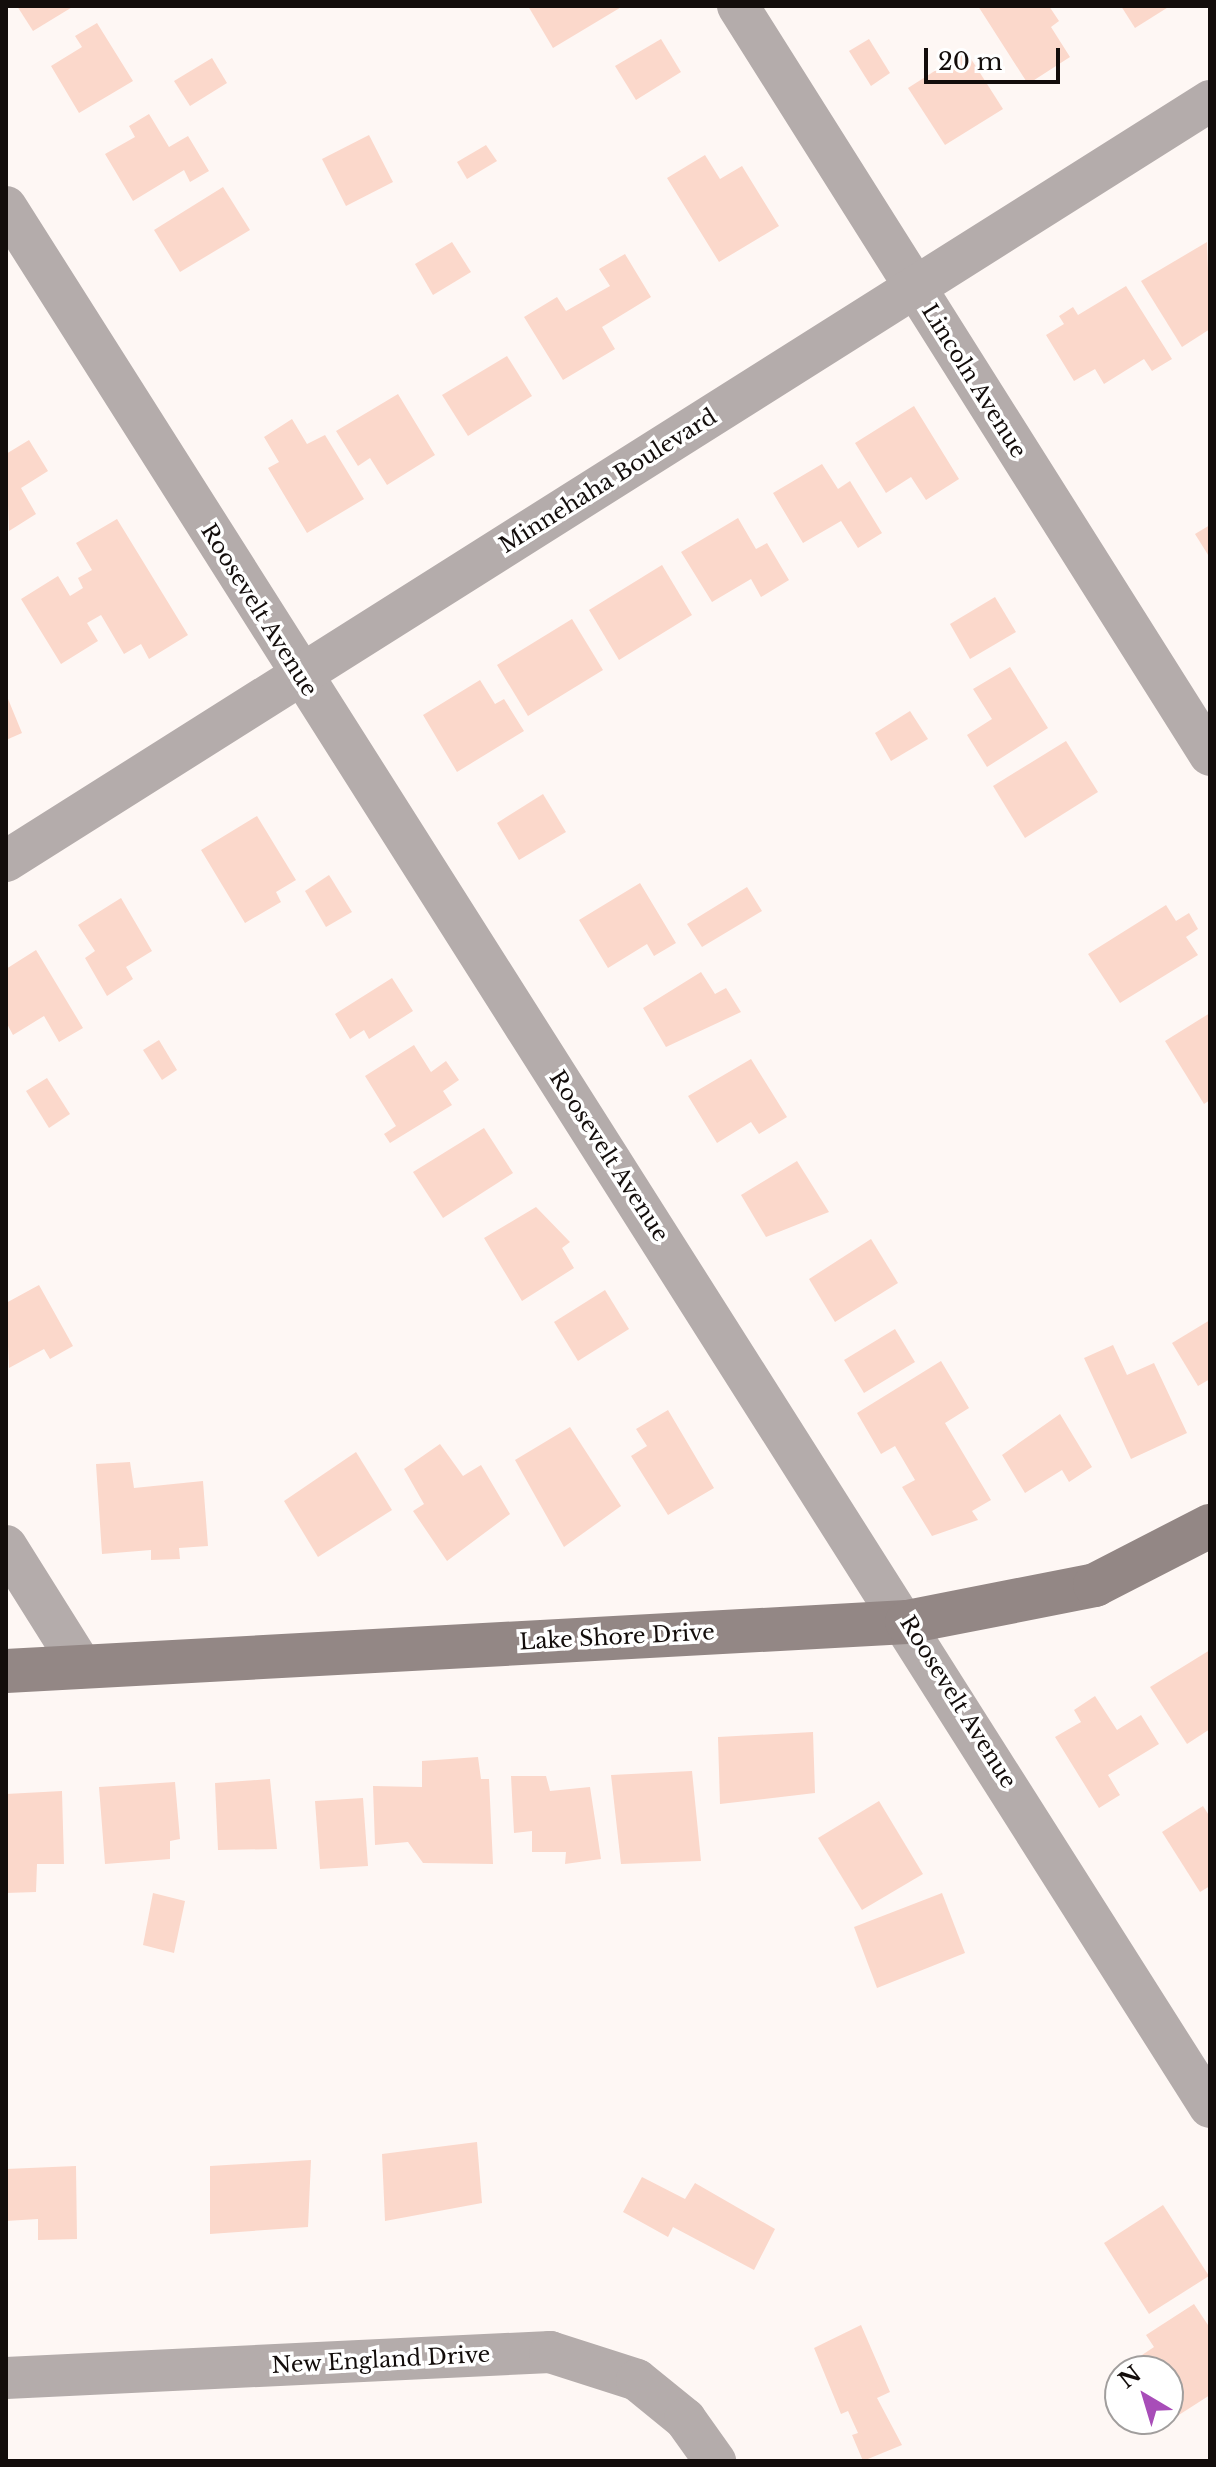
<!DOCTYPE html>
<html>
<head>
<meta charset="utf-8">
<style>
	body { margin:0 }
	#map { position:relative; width:1216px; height:2467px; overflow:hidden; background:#fef7f4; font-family:"Libre Baskerville",serif }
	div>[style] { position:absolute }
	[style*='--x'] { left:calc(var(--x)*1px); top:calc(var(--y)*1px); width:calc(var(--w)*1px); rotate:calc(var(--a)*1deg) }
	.building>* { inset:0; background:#fbd8cb }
	.street>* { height:42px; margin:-21px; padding:0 21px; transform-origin:21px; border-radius:21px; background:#b4acab }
	.secondary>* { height:44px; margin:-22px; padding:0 22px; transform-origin:22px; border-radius:22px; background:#938785 }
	span { translate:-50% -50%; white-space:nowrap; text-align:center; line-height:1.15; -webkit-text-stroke:7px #fff; paint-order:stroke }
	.street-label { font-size:22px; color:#130d0b }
	.frame { position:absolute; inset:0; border:8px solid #130d0b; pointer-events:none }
	.north { position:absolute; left:1104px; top:2355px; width:80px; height:80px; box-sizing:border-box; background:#fff; border:2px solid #a19e9d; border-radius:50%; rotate:322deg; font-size:22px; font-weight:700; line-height:32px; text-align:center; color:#130d0b }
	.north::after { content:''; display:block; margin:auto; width:28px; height:36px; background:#a84db8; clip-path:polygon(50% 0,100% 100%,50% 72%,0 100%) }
	.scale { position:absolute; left:924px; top:48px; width:136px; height:36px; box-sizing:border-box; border:4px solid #130d0b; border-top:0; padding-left:10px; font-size:24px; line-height:28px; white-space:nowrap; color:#130d0b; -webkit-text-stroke:6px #fff; paint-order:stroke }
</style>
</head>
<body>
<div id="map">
	<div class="building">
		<div style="clip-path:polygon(17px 6px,74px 6px,33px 31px)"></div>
		<div style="clip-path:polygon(528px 6px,623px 6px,553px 48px)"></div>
		<div style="clip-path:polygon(978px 6px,1049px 6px,1059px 21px,1051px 27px,1070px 57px,1028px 84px)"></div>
		<div style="clip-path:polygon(1121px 6px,1170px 6px,1135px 28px)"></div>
		<div style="clip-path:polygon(97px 23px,133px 81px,79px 113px,51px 66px,82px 47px,75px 36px)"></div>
		<div style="clip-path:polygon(661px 39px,681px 72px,636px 100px,615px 66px)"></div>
		<div style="clip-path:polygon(869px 39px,890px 73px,871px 86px,849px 51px)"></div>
		<div style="clip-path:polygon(966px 51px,1003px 109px,945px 145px,908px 88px)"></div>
		<div style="clip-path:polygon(212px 58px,227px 83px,190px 106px,174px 81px)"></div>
		<div style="clip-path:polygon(149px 114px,169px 147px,188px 136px,209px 171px,190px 182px,184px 170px,133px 201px,105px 154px,135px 137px,129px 126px)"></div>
		<div style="clip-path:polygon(369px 135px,393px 182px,346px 206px,322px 159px)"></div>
		<div style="clip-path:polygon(486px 145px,497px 161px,467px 179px,457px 162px)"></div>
		<div style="clip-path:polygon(705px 155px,720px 179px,742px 166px,779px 226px,719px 262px,667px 178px)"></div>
		<div style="clip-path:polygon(223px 187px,250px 230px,180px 272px,154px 230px)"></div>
		<div style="clip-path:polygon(452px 242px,471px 272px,433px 295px,415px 264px)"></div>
		<div style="clip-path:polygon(1207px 242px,1210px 329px,1182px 347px,1141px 281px)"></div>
		<div style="clip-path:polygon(625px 254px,651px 297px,602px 327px,615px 349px,563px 380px,524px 317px,557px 297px,566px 311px,610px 286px,599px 269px)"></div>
		<div style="clip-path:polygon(1126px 286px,1172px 359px,1152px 371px,1144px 359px,1104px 384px,1095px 369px,1074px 381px,1046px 335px,1064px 324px,1059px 316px,1073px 307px,1078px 315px)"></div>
		<div style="clip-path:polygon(507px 356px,532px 396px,468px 436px,442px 395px)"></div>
		<div style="clip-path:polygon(398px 394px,435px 455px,387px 485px,370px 458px,358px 466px,336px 431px)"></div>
		<div style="clip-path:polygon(914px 406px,959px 479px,926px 500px,911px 477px,886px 493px,855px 443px)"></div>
		<div style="clip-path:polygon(292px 419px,307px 444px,325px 435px,364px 499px,307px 533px,268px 468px,279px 462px,264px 437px)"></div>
		<div style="clip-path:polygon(29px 440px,48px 471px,21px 488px,36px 514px,9px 531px,6px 454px)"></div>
		<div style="clip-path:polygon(822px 464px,838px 489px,850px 481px,882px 533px,858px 548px,841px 521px,803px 543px,773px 493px)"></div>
		<div style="clip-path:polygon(738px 518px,756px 549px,767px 543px,789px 580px,761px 597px,751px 579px,712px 602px,681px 552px)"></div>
		<div style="clip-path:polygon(117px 519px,188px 635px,149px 659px,141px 644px,124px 654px,101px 615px,87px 623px,98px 641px,61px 664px,21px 599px,58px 576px,70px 596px,83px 588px,78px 578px,92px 570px,76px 543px)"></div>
		<div style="clip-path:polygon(1210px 525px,1210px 558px,1195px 534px)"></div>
		<div style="clip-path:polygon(662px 565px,692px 615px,619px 660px,589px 610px)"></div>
		<div style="clip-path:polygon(995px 597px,1016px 632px,970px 659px,950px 624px)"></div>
		<div style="clip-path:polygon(572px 619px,603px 670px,528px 716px,497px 665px)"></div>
		<div style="clip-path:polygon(1010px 667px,1048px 728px,987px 767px,967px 735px,992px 719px,973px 689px)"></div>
		<div style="clip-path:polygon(480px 680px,495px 704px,504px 699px,524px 731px,457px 772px,423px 715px)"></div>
		<div style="clip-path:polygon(6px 694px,22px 733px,6px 740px)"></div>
		<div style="clip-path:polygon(910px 711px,928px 739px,891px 761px,875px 733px)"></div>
		<div style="clip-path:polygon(1066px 741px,1098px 792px,1025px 838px,993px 786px)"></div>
		<div style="clip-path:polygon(543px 794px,566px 832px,519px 860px,497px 823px)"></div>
		<div style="clip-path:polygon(257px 816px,296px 880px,276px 892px,281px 902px,245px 923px,201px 850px)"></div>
		<div style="clip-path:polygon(329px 875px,352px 912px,326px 927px,305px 891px)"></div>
		<div style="clip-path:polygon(640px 883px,676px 943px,654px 956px,647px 944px,608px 968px,579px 920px)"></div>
		<div style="clip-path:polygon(747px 887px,762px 911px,702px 947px,687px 924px)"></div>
		<div style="clip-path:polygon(121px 898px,152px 951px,126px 967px,133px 979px,107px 996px,85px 958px,95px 951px,78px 925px)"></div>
		<div style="clip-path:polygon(1166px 905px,1176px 921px,1189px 913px,1198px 929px,1186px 937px,1198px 955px,1120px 1003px,1088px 954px)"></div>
		<div style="clip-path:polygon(36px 950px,83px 1028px,59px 1042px,44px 1016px,13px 1035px,6px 1022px,6px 969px)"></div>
		<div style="clip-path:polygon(701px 972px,715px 994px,726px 988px,741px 1012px,666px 1047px,643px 1008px)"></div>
		<div style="clip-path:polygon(392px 978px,413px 1011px,369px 1039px,364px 1030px,350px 1039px,335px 1014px)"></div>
		<div style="clip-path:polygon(1210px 1013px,1210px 1100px,1204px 1104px,1165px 1041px)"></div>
		<div style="clip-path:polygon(159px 1040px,177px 1070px,162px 1080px,143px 1050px)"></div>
		<div style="clip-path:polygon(414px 1045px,431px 1072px,446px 1061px,459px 1080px,443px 1091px,452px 1105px,390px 1143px,384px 1134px,396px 1126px,365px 1076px)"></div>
		<div style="clip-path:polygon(751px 1059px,787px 1117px,759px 1134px,751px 1122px,717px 1143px,688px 1096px)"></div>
		<div style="clip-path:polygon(47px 1078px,70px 1114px,49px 1128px,26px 1091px)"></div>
		<div style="clip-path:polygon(484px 1128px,513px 1173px,443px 1218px,413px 1172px)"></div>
		<div style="clip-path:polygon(797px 1161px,829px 1212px,766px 1237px,741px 1195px)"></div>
		<div style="clip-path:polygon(536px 1207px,570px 1242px,562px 1248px,574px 1268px,522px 1301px,484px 1238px)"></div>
		<div style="clip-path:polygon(871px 1239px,898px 1283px,835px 1322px,809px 1279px)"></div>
		<div style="clip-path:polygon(39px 1285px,73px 1346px,50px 1359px,44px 1349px,9px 1368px,6px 1303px)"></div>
		<div style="clip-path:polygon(605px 1290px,629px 1329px,578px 1361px,554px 1322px)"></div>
		<div style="clip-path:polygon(1210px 1320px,1210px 1379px,1198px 1386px,1172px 1343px)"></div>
		<div style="clip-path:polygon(895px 1329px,915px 1362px,864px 1393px,844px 1360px)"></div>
		<div style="clip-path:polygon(1113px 1345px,1127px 1375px,1154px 1363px,1187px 1433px,1131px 1459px,1084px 1358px)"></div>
		<div style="clip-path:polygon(941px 1361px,969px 1408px,945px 1423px,991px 1500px,972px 1511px,978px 1520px,932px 1536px,902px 1487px,915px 1480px,895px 1446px,881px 1454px,857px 1413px)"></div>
		<div style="clip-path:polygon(668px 1410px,714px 1488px,668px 1515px,631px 1456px,647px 1446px,636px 1429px)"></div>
		<div style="clip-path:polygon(1060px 1414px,1092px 1467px,1069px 1482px,1062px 1470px,1025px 1493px,1002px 1455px)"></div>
		<div style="clip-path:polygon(570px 1427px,621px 1506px,564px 1547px,515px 1460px)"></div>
		<div style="clip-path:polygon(440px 1444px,463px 1476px,481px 1465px,510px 1514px,447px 1561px,413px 1511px,424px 1504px,404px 1469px)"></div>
		<div style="clip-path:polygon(356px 1452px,392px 1510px,318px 1557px,284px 1501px)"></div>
		<div style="clip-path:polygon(130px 1462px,134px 1488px,203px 1481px,208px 1546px,179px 1548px,180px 1559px,151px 1560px,151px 1550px,102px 1554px,96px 1464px)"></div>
		<div style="clip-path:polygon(1210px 1650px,1210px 1729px,1187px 1744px,1150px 1687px)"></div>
		<div style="clip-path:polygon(1095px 1696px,1117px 1730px,1141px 1715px,1159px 1744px,1108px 1775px,1120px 1795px,1099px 1808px,1055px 1737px,1081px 1722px,1074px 1710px)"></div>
		<div style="clip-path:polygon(813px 1732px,815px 1793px,720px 1804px,718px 1737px)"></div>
		<div style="clip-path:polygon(478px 1757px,481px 1779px,489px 1779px,493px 1864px,423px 1863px,408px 1842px,375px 1845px,373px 1786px,422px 1787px,422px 1761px)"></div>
		<div style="clip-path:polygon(692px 1771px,701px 1861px,621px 1864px,611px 1775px)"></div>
		<div style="clip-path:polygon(511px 1776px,546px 1776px,550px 1791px,590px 1787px,601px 1859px,565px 1864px,566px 1852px,532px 1852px,532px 1831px,514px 1833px)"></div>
		<div style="clip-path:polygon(270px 1779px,277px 1849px,218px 1850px,215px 1783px)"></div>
		<div style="clip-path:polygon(175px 1782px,180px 1839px,170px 1841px,170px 1859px,105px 1864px,99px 1787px)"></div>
		<div style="clip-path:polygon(62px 1791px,64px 1864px,37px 1864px,36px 1892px,6px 1893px,6px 1794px)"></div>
		<div style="clip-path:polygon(363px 1798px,368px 1866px,320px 1869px,315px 1801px)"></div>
		<div style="clip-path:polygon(879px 1801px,923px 1874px,862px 1910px,818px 1838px)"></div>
		<div style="clip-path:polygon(1203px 1806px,1210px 1817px,1210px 1886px,1200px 1892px,1162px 1832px)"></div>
		<div style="clip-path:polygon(153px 1893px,185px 1901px,174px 1953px,143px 1945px)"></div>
		<div style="clip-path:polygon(942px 1893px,965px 1953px,877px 1988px,854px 1927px)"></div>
		<div style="clip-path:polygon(477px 2142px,482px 2203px,385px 2221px,382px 2154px)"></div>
		<div style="clip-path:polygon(311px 2160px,308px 2227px,210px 2234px,210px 2166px)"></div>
		<div style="clip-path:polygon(76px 2166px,77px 2239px,38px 2240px,38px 2219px,6px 2221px,6px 2169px)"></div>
		<div style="clip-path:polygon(642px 2177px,685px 2199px,695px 2183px,775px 2229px,754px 2270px,673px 2227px,668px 2237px,623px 2212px)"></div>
		<div style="clip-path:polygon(1163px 2205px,1209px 2276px,1149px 2314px,1104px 2243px)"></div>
		<div style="clip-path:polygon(1194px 2304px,1210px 2328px,1210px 2395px,1171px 2420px,1168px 2371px,1139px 2371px,1133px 2361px,1154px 2347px,1146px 2335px)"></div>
		<div style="clip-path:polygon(861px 2325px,890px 2392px,877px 2398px,902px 2445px,863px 2461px,852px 2435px,858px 2433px,848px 2411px,841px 2414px,814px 2348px)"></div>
	</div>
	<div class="street">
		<div style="--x:738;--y:6;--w:885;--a:57.78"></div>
		<div style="--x:6;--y:207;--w:2249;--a:57.64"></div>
		<div style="--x:6;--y:861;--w:1424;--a:-32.26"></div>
		<div style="--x:6;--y:1546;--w:143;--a:57.9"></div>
		<div style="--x:6;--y:2378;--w:545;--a:-2.74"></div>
		<div style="--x:550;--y:2352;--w:91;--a:17.8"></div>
		<div style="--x:637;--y:2380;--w:62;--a:39.1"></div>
		<div style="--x:685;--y:2419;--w:52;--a:54.5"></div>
	</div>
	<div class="secondary">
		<div style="--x:6;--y:1671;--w:902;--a:-3.11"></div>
		<div style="--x:907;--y:1622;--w:192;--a:-11.1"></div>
		<div style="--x:1095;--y:1585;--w:129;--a:-27.2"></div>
	</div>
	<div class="street-label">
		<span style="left:974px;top:381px;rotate:58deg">Lincoln Avenue</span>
		<span style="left:608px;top:481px;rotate:-32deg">Minnehaha Boulevard</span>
		<span style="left:259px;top:610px;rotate:58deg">Roosevelt Avenue</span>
		<span style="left:609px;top:1156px;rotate:57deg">Roosevelt Avenue</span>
		<span style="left:617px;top:1637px;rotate:-3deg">Lake Shore Drive</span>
		<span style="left:958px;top:1702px;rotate:58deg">Roosevelt Avenue</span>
		<span style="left:381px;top:2360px;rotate:-3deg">New England Drive</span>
	</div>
	<div class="frame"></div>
	<div class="north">N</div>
	<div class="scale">20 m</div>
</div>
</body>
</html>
